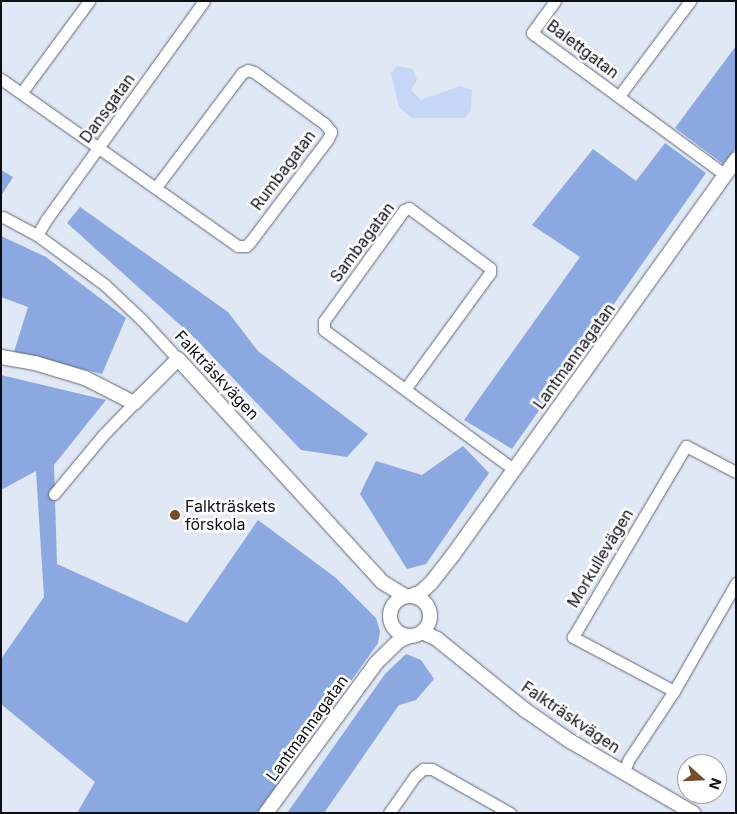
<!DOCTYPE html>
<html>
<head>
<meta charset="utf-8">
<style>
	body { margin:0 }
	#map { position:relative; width:737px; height:814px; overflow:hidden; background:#e0e7f5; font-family:Inter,sans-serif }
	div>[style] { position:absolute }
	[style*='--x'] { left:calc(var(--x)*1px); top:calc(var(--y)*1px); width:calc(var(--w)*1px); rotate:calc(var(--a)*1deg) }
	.green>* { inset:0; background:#c5d6f7 }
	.forest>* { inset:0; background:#8ba8e0 }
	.roads { filter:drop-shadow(0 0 1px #616874) drop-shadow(0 0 1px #616874) }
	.minor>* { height:11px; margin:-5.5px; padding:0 5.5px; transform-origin:5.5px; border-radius:5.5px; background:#fff }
	.tertiary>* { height:14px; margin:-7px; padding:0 7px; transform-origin:7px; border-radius:7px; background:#fff }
	.tertiary>.ring { margin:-7px; padding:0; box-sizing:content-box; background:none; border:14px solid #fff; border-radius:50% }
	.dots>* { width:14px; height:14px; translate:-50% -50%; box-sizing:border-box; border:2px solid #fff; border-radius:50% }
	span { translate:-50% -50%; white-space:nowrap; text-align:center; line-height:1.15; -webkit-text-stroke:5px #fff; paint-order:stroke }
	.street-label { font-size:16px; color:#0d0f14 }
	.poi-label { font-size:16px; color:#0d0f14 }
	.left { translate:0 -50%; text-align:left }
	.frame { position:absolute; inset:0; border:2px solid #0d0f14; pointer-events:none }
	.north { position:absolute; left:677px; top:754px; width:50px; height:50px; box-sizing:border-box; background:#fff; border:1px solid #9e9fa1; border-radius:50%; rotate:110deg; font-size:14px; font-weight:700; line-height:20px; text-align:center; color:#0d0f14 }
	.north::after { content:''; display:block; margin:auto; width:18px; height:22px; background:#734e29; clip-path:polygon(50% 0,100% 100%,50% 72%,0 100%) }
</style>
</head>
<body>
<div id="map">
	<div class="green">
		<div style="clip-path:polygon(397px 66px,413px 69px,417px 80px,411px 90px,421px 100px,460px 86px,472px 90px,471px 111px,464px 118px,412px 118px,399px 107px,391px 73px)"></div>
	</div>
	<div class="forest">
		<div style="clip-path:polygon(736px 46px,736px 148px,723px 164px,675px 128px)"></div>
		<div style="clip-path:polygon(665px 143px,706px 173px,512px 449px,464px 420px,580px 257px,532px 225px,593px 149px,636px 181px)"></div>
		<div style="clip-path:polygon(1px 170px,13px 177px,1px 196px)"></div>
		<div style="clip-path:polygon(80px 207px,228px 312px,258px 351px,368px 434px,347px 457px,301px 450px,197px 340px,67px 223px)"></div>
		<div style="clip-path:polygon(1px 236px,46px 257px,126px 318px,102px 374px,14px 352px,28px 307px,1px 297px)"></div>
		<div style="clip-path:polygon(1px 375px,106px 400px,54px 465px,57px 564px,187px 623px,258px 520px,336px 578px,376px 618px,380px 631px,378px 643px,257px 813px,77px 813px,95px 782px,1px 704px,1px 659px,44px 597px,36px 471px,1px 490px)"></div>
		<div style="clip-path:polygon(463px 446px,489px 473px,426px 564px,407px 569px,360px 494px,376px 461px,422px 475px)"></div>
		<div style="clip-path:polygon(406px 654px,421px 660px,434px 679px,416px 700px,399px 705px,324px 813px,287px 813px,385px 674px)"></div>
	</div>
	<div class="roads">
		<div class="minor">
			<div style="--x:555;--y:1;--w:39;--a:126"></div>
			<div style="--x:532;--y:33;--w:238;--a:36.3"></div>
			<div style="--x:1;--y:79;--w:290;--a:35.2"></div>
			<div style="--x:238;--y:246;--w:8;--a:0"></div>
			<div style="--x:246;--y:246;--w:6;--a:-45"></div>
			<div style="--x:250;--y:242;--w:129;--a:-52.9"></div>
			<div style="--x:328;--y:139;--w:8;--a:-67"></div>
			<div style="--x:331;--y:132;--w:10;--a:-127"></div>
			<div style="--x:325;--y:124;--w:88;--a:-143.8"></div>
			<div style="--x:254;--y:72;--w:6;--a:-162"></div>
			<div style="--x:248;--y:70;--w:7;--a:153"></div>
			<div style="--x:242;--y:73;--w:143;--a:127"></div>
			<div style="--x:22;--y:92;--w:113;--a:-53.6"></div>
			<div style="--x:619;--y:96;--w:119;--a:-53.2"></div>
			<div style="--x:3;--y:217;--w:38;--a:28"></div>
			<div style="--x:37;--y:235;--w:84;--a:36.3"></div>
			<div style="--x:105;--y:285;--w:51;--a:43.4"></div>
			<div style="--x:142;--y:320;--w:53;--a:47.3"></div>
			<div style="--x:37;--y:235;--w:17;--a:-59"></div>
			<div style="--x:46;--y:220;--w:270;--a:-54.2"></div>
			<div style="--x:406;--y:388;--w:142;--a:-53.9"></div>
			<div style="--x:490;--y:273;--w:5;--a:-90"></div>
			<div style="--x:490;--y:268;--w:101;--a:-143.5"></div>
			<div style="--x:409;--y:208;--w:5;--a:158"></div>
			<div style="--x:404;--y:210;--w:137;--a:125.8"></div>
			<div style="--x:324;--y:321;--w:9;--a:90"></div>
			<div style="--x:324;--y:330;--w:235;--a:36.3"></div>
			<div style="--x:54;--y:494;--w:78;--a:-50.2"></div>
			<div style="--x:104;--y:434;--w:43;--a:-45.9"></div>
			<div style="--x:674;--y:691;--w:115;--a:-151.9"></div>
			<div style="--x:573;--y:637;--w:222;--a:-59.4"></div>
			<div style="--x:686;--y:446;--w:56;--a:27.5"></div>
			<div style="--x:623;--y:773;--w:15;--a:-67"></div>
			<div style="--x:629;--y:759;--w:82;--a:-56.5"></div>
			<div style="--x:674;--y:691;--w:125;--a:-60.1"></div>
			<div style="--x:389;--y:813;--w:45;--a:-54.9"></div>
			<div style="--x:415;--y:776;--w:11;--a:-41"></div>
			<div style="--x:423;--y:769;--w:9;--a:0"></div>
			<div style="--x:432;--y:769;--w:90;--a:29.4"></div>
		</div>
		<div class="tertiary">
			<div style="--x:1;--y:357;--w:35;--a:10"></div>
			<div style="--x:35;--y:363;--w:52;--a:16.7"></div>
			<div style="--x:85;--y:378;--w:55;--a:27"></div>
			<div style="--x:134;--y:403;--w:62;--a:-45"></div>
			<div style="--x:178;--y:359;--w:302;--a:47.5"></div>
			<div style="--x:382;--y:582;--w:27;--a:31"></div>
			<div style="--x:411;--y:596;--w:11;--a:-22"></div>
			<div style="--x:421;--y:592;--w:13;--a:-42"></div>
			<div style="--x:431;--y:583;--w:36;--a:-52"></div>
			<div style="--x:453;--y:555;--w:487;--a:-54.4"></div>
			<div class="ring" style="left:390px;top:596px;width:26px;height:26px"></div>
			<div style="--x:422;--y:632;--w:17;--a:25"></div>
			<div style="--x:437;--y:639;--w:113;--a:38.9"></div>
			<div style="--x:525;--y:710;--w:55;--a:34.6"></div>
			<div style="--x:570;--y:741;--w:143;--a:30.3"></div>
			<div style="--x:266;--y:813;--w:186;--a:-53.7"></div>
			<div style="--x:376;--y:663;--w:33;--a:-44"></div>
			<div style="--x:400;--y:640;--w:11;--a:-22"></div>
		</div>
	</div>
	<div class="dots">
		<div style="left:175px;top:515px;background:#734e29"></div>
	</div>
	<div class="street-label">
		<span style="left:583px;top:49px;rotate:37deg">Balettgatan</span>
		<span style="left:107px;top:108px;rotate:-54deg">Dansgatan</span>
		<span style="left:283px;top:170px;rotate:-53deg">Rumbagatan</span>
		<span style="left:362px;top:242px;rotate:-53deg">Sambagatan</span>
		<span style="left:574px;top:356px;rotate:-54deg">Lantmannagatan</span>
		<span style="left:217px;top:375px;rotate:47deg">Falkträskvägen</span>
		<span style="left:600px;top:558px;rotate:-59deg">Morkullevägen</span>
		<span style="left:571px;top:717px;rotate:34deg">Falkträskvägen</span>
		<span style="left:307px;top:728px;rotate:-54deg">Lantmannagatan</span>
	</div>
	<div class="poi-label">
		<span class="left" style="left:185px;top:515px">Falkträskets<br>förskola</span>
	</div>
	<div class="frame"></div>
	<div class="north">N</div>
</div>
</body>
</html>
